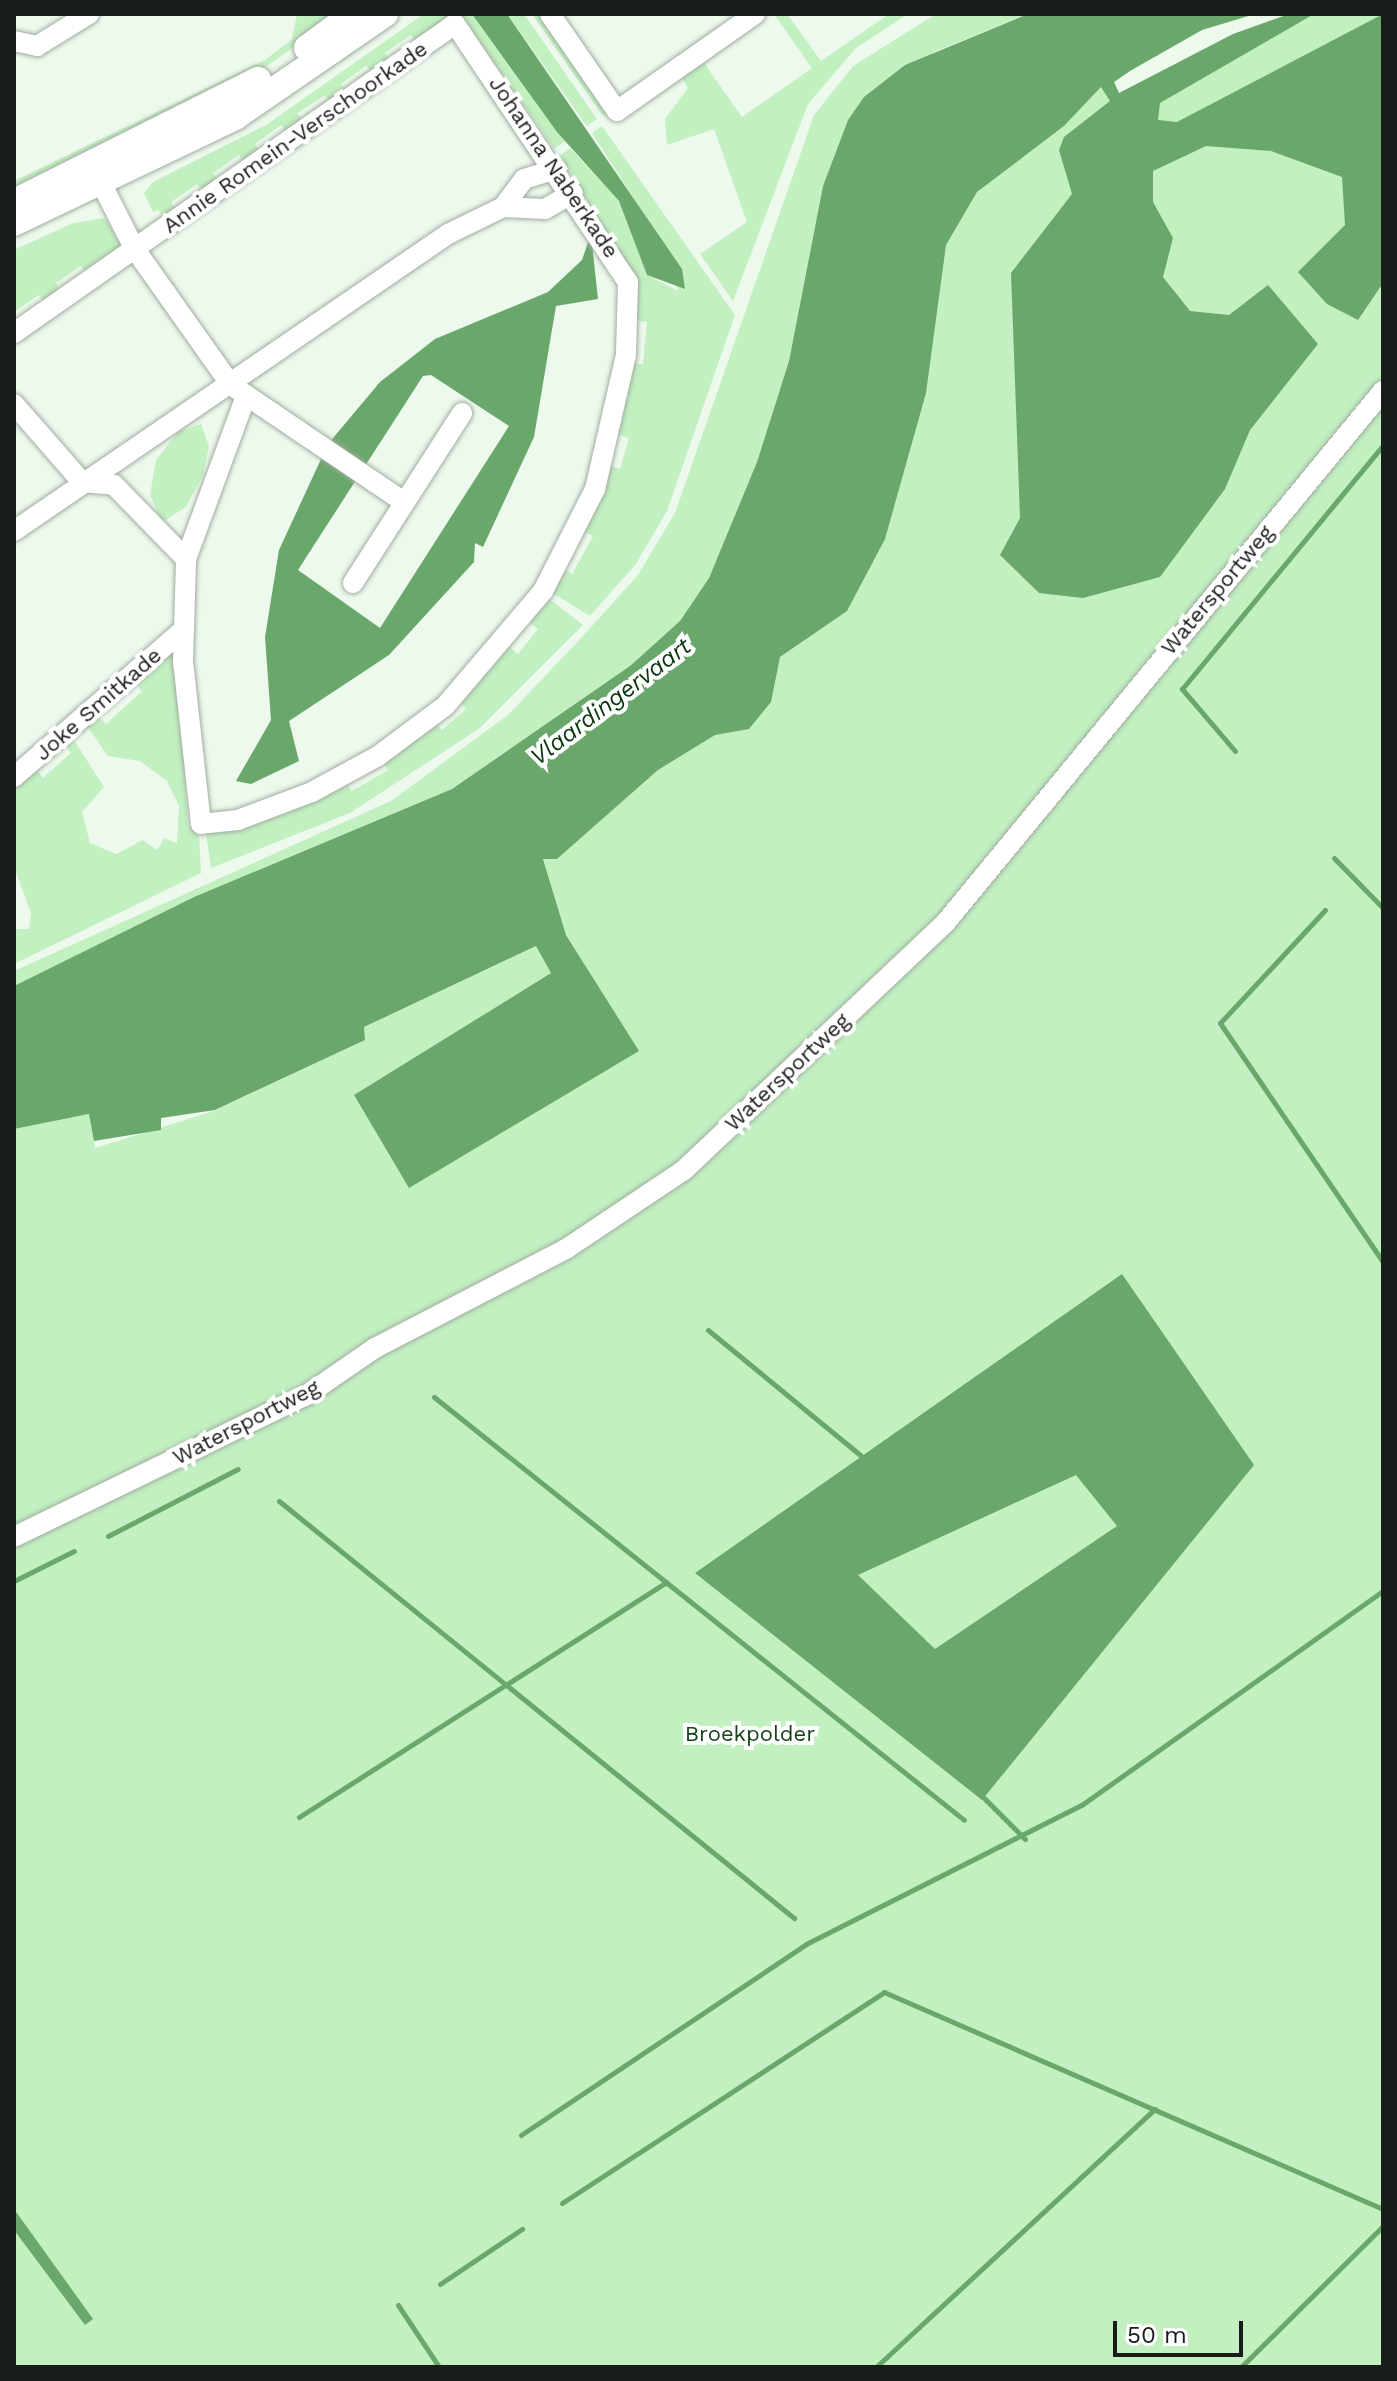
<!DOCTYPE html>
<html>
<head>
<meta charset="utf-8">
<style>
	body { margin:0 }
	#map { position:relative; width:1397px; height:2381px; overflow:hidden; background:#edf9ed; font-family:"Work Sans",sans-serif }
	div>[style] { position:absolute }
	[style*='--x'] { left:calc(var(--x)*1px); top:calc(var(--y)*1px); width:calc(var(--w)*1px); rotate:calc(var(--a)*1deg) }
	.green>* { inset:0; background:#c2f0c1 }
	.water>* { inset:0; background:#6aa76b }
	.stream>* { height:5px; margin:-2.5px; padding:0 2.5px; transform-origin:2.5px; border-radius:2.5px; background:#6aa76b }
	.roads { filter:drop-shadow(0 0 2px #a1aca0) drop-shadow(0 0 2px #a1aca0) }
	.street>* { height:20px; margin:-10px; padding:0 10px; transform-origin:10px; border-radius:10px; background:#fff }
	.secondary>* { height:26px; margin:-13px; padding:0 13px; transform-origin:13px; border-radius:13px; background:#fff }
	span { translate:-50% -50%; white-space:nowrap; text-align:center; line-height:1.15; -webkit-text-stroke:8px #fff; paint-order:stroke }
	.street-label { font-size:22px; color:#191d19 }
	.park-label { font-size:22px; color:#164119 }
	.water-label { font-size:24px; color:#09360d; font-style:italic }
	.frame { position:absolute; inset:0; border:16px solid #191d19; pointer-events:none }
	.scale { position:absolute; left:1113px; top:2321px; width:130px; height:36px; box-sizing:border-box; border:4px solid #191d19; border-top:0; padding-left:10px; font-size:24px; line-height:28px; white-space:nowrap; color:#191d19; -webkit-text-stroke:6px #fff; paint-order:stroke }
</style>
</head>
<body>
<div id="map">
	<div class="green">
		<div style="clip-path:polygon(297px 14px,340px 14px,253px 76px,14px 195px,14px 181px,265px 60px,292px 39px)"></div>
		<div style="clip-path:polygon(424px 14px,453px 14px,418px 45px,411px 35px,385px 53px,391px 63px,374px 75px,366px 66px,341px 84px,347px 94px,332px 105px,325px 95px,298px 113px,305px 124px,288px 135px,281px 125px,255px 144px,261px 154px,246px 165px,239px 155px,213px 173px,220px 183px,205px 194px,197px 184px,171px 202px,178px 213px,164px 220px,159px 210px,153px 212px,144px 193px,153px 182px,266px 125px)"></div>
		<div style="clip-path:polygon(461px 14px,472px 14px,565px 141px,554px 149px)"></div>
		<div style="clip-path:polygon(507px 14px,524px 14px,597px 119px,587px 126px)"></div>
		<div style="clip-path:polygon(532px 14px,540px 14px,608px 112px,603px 116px)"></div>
		<div style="clip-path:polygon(774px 14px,787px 14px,821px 61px,889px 14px,908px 14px,856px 48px,808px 104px,733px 301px,700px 254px,747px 222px,714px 129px,667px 145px,665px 119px,688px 88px,682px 78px,704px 63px,742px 117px,812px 68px)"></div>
		<div style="clip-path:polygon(936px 14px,1028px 14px,934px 52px,848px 120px,823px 186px,789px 361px,757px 462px,709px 578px,680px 621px,630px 666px,452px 789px,194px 897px,14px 986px,14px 971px,391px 801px,508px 715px,582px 637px,638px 575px,675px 513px,814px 115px,853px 66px)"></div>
		<div style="clip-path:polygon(1291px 14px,1383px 14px,1383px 2367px,14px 2367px,14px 1129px,90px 1114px,95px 1148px,214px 1111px,365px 1040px,364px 1027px,537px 946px,551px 973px,354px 1095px,409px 1187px,638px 1051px,566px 935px,543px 859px,557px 859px,658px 770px,730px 725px,780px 657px,805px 640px,936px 294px,946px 245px,977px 192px,1064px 126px,1101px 87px,1110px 100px)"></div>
		<div style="clip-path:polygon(602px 126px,735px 315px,667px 511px,635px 565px,590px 616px,551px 592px,562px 568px,572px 574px,593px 536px,582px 530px,608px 465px,620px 469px,629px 438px,617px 434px,631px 363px,643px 364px,647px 322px,634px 320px,634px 275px,559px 156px,570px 148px,619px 201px,647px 275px,678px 291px,660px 239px,592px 133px)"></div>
		<div style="clip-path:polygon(105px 218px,121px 246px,88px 275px,81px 266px,56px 283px,62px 293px,46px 305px,39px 295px,14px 312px,14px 250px,73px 223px)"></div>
		<div style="clip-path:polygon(201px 424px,209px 446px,203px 475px,186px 507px,162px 522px,150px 495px,156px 460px,178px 432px)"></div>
		<div style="clip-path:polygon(548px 598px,583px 625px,480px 728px,350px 813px,211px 868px,206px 834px,345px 781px,352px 791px,388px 770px,381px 759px,434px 721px,442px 730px,466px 709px,458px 699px,508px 646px,518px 654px,538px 629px,528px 621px)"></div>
		<div style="clip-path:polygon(171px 650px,177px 657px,188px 825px,199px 835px,201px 873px,14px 964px,14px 929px,29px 929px,31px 913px,14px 867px,14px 787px,35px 768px,43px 778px,71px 753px,64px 744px,72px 737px,104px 787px,82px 812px,90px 843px,116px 854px,143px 840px,157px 850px,164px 838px,177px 843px,179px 806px,167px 781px,140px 761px,108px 756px,87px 726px,97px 715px,106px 724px,142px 691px,134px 682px)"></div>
	</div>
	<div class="water">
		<div style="clip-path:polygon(472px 14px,507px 14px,682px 269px,685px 289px,647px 275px,619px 201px,557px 132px)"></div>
		<div style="clip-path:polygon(1028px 14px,1255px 14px,1202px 30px,1130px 71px,1114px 82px,1119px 93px,1233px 34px,1289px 14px,1314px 14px,1160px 103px,1158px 120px,1177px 122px,1383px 14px,1383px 283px,1358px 320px,1327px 304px,1298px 272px,1345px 225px,1342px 177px,1271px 151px,1206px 146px,1153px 171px,1153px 202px,1173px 238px,1163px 277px,1190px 311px,1229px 315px,1268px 285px,1318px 344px,1250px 430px,1225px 489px,1160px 577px,1083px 598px,1039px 593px,1000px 555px,1020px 518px,1011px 273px,1072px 194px,1059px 150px,1064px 137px,1110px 101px,1101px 87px,1064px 126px,977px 192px,946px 245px,926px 393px,885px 539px,847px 611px,780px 657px,771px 702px,749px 729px,715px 735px,658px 770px,557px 859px,543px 859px,566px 935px,639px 1051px,409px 1188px,354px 1095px,551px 973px,536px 946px,364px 1027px,365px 1040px,215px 1110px,161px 1118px,161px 1130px,94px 1141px,89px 1114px,14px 1129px,14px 986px,194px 897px,452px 789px,630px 666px,680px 621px,709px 578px,757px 462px,789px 361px,823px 186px,848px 120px,864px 97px,905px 65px)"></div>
		<div style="clip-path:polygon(evenodd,591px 234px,598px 299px,556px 306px,534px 437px,483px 547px,475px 543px,474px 562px,389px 655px,289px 721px,299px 761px,251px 784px,236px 781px,271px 720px,265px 637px,279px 550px,328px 444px,380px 382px,435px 339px,548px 292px,582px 260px,591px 234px,431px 375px,509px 426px,380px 628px,298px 570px,423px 376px,431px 375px)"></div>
		<div style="clip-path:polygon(evenodd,1122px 1274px,1254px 1465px,982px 1800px,695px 1573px,1122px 1274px,1076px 1475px,1117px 1526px,935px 1649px,858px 1575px,1076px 1475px)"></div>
		<div style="clip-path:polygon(14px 2209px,93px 2319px,85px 2325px,14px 2230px)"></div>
	</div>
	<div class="stream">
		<div style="--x:1235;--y:751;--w:82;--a:-130.5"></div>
		<div style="--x:1182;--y:689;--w:316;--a:-50.5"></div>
		<div style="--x:1334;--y:858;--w:70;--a:45.6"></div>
		<div style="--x:1325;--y:910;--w:154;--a:132.9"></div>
		<div style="--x:1220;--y:1023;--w:289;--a:55.7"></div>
		<div style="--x:708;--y:1330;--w:197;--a:39.4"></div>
		<div style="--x:434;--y:1397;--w:678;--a:38.59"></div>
		<div style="--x:279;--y:1501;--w:663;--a:39"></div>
		<div style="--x:108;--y:1536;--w:146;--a:-27.3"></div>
		<div style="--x:14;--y:1581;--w:67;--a:-26.6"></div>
		<div style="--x:984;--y:1798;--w:58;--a:45"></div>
		<div style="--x:299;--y:1817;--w:436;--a:-32.6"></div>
		<div style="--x:521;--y:2135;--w:343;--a:-33.8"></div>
		<div style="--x:806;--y:1944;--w:310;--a:-26.8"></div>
		<div style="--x:1083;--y:1804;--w:368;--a:-35.4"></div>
		<div style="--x:562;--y:2203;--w:385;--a:-33.2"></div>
		<div style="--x:884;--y:1992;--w:544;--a:23.5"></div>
		<div style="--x:440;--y:2284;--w:99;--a:-33.9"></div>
		<div style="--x:398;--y:2305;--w:74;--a:56.5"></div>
		<div style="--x:876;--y:2367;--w:380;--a:-42.8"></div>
		<div style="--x:1241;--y:2367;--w:200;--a:-44.8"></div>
	</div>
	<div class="roads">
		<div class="street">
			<div style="--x:550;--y:14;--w:118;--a:55.4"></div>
			<div style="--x:617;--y:111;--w:169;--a:-35.1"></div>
			<div style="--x:14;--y:41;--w:24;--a:12"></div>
			<div style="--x:37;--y:46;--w:61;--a:-31.6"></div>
			<div style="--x:94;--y:169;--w:89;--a:63.1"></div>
			<div style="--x:134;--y:248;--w:168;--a:54.7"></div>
			<div style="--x:231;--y:385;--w:209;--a:34.1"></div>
			<div style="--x:503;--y:207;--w:42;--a:2.7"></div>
			<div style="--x:545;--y:209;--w:32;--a:-30"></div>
			<div style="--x:14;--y:333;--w:538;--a:-35.02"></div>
			<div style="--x:455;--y:24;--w:311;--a:56.2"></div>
			<div style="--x:628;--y:282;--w:73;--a:91.6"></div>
			<div style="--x:626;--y:355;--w:138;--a:103"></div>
			<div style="--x:595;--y:489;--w:114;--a:117"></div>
			<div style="--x:543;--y:591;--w:151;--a:130.4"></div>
			<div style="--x:445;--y:706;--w:84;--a:143.3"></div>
			<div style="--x:378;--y:756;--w:75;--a:151.4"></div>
			<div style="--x:312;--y:792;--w:79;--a:159.3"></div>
			<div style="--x:238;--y:820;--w:37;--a:174"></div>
			<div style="--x:201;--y:824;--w:163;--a:-96.3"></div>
			<div style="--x:183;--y:662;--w:103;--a:-88.3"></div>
			<div style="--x:186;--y:559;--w:171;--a:-69.8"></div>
			<div style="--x:14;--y:404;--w:103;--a:48.9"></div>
			<div style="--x:82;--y:482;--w:32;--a:5"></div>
			<div style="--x:114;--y:485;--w:103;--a:45.8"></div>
			<div style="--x:14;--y:531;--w:526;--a:-34.39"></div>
			<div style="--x:448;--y:234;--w:61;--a:-26.1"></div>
			<div style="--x:503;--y:207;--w:35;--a:-53"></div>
			<div style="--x:524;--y:179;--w:34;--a:-17"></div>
			<div style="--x:353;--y:583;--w:202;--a:-57.3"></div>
			<div style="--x:14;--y:777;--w:224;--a:-41"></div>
			<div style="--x:14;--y:1537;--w:323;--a:-25.9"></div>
			<div style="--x:305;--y:1396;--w:85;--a:-34.4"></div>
			<div style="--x:375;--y:1348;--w:215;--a:-27.4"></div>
			<div style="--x:566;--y:1249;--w:142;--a:-33.8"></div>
			<div style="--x:684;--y:1170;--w:361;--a:-43.4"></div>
			<div style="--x:946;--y:922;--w:688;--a:-50.55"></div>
		</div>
		<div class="secondary">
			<div style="--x:307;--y:48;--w:57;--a:-36.5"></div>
			<div style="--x:14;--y:202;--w:273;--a:-26.6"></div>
			<div style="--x:14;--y:223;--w:245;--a:-25.6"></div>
			<div style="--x:235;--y:117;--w:182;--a:-34.5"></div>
		</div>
	</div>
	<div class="street-label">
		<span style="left:295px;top:137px;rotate:-35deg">Annie Romein-Verschoorkade</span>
		<span style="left:554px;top:167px;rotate:56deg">Johanna Naberkade</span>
		<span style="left:1217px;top:590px;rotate:-50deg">Watersportweg</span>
		<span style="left:98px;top:704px;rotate:-41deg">Joke Smitkade</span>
		<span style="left:787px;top:1072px;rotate:-43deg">Watersportweg</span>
		<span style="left:246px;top:1422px;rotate:-27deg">Watersportweg</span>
	</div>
	<div class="park-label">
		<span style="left:750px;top:1734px">Broekpolder</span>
	</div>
	<div class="water-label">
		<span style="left:611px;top:702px;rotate:-37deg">Vlaardingervaart</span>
	</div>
	<div class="frame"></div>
	<div class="scale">50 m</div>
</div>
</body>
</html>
